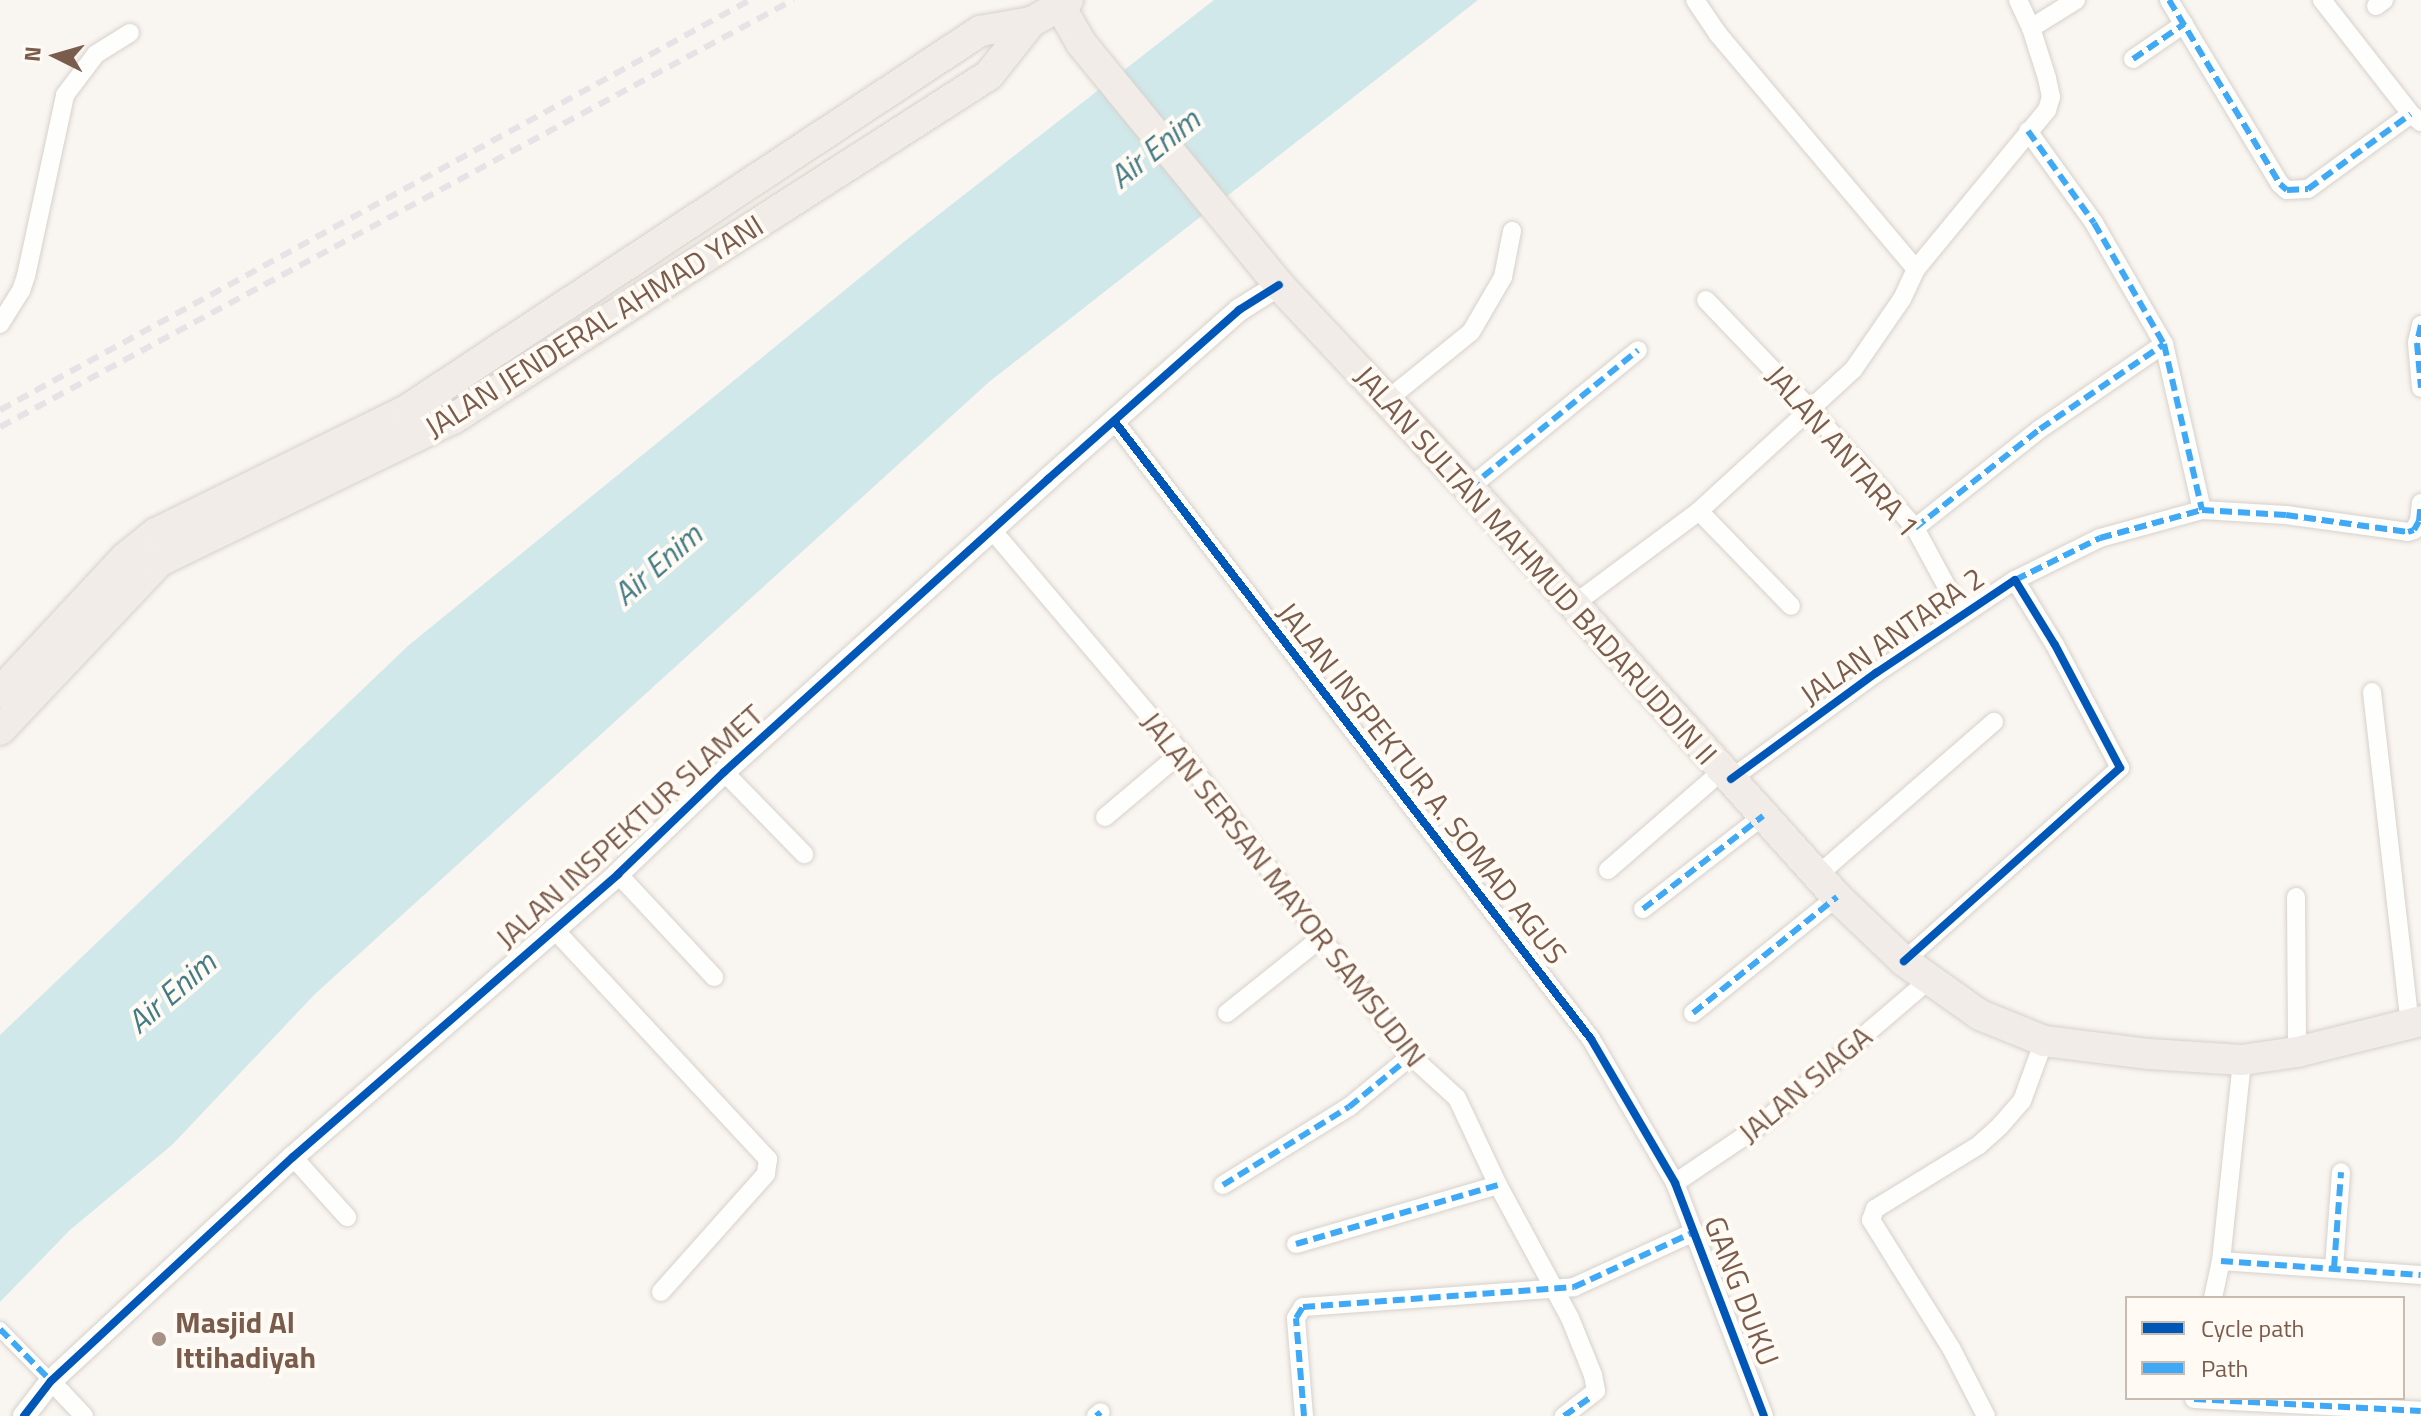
<!DOCTYPE html>
<html>
<head>
<meta charset="utf-8">
<style>
	body { margin:0 }
	#map { position:relative; width:2421px; height:1416px; overflow:hidden; background:#f9f5f0; font-family:"Titillium Web",sans-serif }
	div>[style] { position:absolute }
	[style*='--x'] { left:calc(var(--x)*1px); top:calc(var(--y)*1px); width:calc(var(--w)*1px); rotate:calc(var(--a)*1deg) }
	.water>* { inset:0; background:#d0e8ea }
	.roads { filter:drop-shadow(0 0 2px #d7d1cb) drop-shadow(0 0 2px #d7d1cb) }
	.pedestrian>* { height:14px; margin:-7px; padding:0 7px; transform-origin:7px; border-radius:7px; background:#fefefd }
	.minor>* { height:18px; margin:-9px; padding:0 9px; transform-origin:9px; border-radius:9px; background:#fefefd }
	.tertiary>* { height:22px; margin:-11px; padding:0 11px; transform-origin:11px; border-radius:11px; background:#fefefd }
	.trunk>* { height:30px; margin:-15px; padding:0 15px; transform-origin:15px; border-radius:15px; background:#f2ece8 }
	.rail>* { height:6px; margin-top:-3px; transform-origin:0; background:repeating-linear-gradient(90deg,#e6e3e7 0 12px,transparent 0 20px) }
	.quiet>* { height:6px; margin-top:-3px; transform-origin:0; background:repeating-linear-gradient(90deg,#3fa9f5 0 12px,transparent 0 18px) }
	.cycleway>* { height:8px; margin:-4px; padding:0 4px; transform-origin:4px; border-radius:4px; background:#0057b8 }
	.dots>* { width:22px; height:22px; translate:-50% -50%; box-sizing:border-box; border:4px solid #fffaf3; border-radius:50% }
	span { translate:-50% -50%; white-space:nowrap; text-align:center; line-height:1.15; -webkit-text-stroke:8px #fffaf3; paint-order:stroke }
	.street-label { font-size:30px; color:#7a5c4d }
	.poi-label { font-size:30px; color:#7a5c4d; font-weight:700 }
	.left { translate:0 -50%; text-align:left }
	.water-label { font-size:32px; color:#437c86; font-style:italic }
	.legend { position:absolute; left:2125px; top:1296px; width:280px; height:104px; box-sizing:border-box; background:#fffaf3; border:2px solid #cabbb1; margin:0; padding:10px 14px; list-style:none; font-size:24px; color:#7a5c4d }
	.legend li { display:flex; align-items:center; gap:16px; height:40px }
	.legend b { width:40px; border:2px solid #cabbb1 }
	.north { position:absolute; left:16px; top:16px; width:80px; height:80px; -webkit-text-stroke:6px #fffaf3; paint-order:stroke; rotate:275deg; font-size:22px; font-weight:700; line-height:32px; text-align:center; color:#7a5c4d }
	.north::after { content:''; display:block; margin:auto; width:28px; height:36px; background:#7a5c4d; clip-path:polygon(50% 0,100% 100%,50% 72%,0 100%) }
</style>
</head>
<body>
<div id="map">
	<div class="water">
		<div style="clip-path:polygon(1214px 0,1478px 0,989px 382px,315px 994px,172px 1145px,70px 1230px,0 1302px,0 1035px,409px 645px,910px 237px)"></div>
	</div>
	<div class="roads">
		<div class="pedestrian">
			<div style="--x:0;--y:1329;--w:73;--a:45.6"></div>
		</div>
		<div class="minor">
			<div style="--x:1695;--y:0;--w:41;--a:55.9"></div>
			<div style="--x:1718;--y:34;--w:307;--a:49.9"></div>
			<div style="--x:2018;--y:0;--w:31;--a:65"></div>
			<div style="--x:2169;--y:0;--w:215;--a:58.9"></div>
			<div style="--x:2280;--y:184;--w:9;--a:41"></div>
			<div style="--x:2287;--y:190;--w:21;--a:-3"></div>
			<div style="--x:2308;--y:189;--w:127;--a:-36.1"></div>
			<div style="--x:2322;--y:0;--w:145;--a:52"></div>
			<div style="--x:2411;--y:114;--w:13;--a:39"></div>
			<div style="--x:2376;--y:6;--w:10;--a:-37"></div>
			<div style="--x:2133;--y:59;--w:62;--a:-34.5"></div>
			<div style="--x:2028;--y:131;--w:113;--a:54.3"></div>
			<div style="--x:2094;--y:223;--w:140;--a:60"></div>
			<div style="--x:2164;--y:344;--w:170;--a:77.1"></div>
			<div style="--x:2202;--y:510;--w:84;--a:3.4"></div>
			<div style="--x:2286;--y:515;--w:123;--a:7.9"></div>
			<div style="--x:2408;--y:532;--w:6;--a:-18"></div>
			<div style="--x:2414;--y:530;--w:10;--a:-61"></div>
			<div style="--x:2419;--y:521;--w:18;--a:-84"></div>
			<div style="--x:1706;--y:300;--w:153;--a:46.3"></div>
			<div style="--x:1812;--y:411;--w:156;--a:48.6"></div>
			<div style="--x:1915;--y:528;--w:99;--a:61.6"></div>
			<div style="--x:0;--y:324;--w:39;--a:-58"></div>
			<div style="--x:21;--y:291;--w:16;--a:-72"></div>
			<div style="--x:26;--y:276;--w:185;--a:-77.8"></div>
			<div style="--x:65;--y:95;--w:51;--a:-52.9"></div>
			<div style="--x:96;--y:54;--w:40;--a:-32"></div>
			<div style="--x:2421;--y:325;--w:18;--a:103"></div>
			<div style="--x:2417;--y:343;--w:45;--a:84.9"></div>
			<div style="--x:1387;--y:400;--w:108;--a:-39"></div>
			<div style="--x:1471;--y:332;--w:64;--a:-59.8"></div>
			<div style="--x:1503;--y:277;--w:47;--a:-78.9"></div>
			<div style="--x:1115;--y:422;--w:779;--a:52.35"></div>
			<div style="--x:1591;--y:1039;--w:167;--a:59.7"></div>
			<div style="--x:1675;--y:1183;--w:249;--a:69.1"></div>
			<div style="--x:1469;--y:488;--w:218;--a:-39.2"></div>
			<div style="--x:1699;--y:511;--w:132;--a:45.9"></div>
			<div style="--x:1915;--y:528;--w:159;--a:-38.4"></div>
			<div style="--x:2040;--y:429;--w:150;--a:-34.4"></div>
			<div style="--x:992;--y:530;--w:292;--a:49.7"></div>
			<div style="--x:1181;--y:753;--w:380;--a:52.8"></div>
			<div style="--x:1411;--y:1056;--w:62;--a:42.4"></div>
			<div style="--x:1457;--y:1098;--w:96;--a:64.8"></div>
			<div style="--x:1498;--y:1185;--w:151;--a:61.6"></div>
			<div style="--x:1570;--y:1318;--w:61;--a:68"></div>
			<div style="--x:1593;--y:1375;--w:16;--a:79"></div>
			<div style="--x:1596;--y:1391;--w:41;--a:142"></div>
			<div style="--x:2015;--y:580;--w:95;--a:-26.3"></div>
			<div style="--x:2100;--y:538;--w:106;--a:-15.4"></div>
			<div style="--x:1573;--y:605;--w:157;--a:-36.7"></div>
			<div style="--x:1699;--y:511;--w:209;--a:-42.5"></div>
			<div style="--x:1853;--y:370;--w:86;--a:-55.4"></div>
			<div style="--x:1902;--y:299;--w:33;--a:-65"></div>
			<div style="--x:1916;--y:269;--w:206;--a:-50.5"></div>
			<div style="--x:2047;--y:110;--w:14;--a:-73"></div>
			<div style="--x:2051;--y:97;--w:19;--a:-102"></div>
			<div style="--x:2047;--y:78;--w:52;--a:-107.7"></div>
			<div style="--x:2031;--y:28;--w:53;--a:-31.9"></div>
			<div style="--x:2372;--y:692;--w:333;--a:83.5"></div>
			<div style="--x:724;--y:772;--w:115;--a:45.7"></div>
			<div style="--x:1731;--y:779;--w:180;--a:-36.2"></div>
			<div style="--x:1876;--y:673;--w:167;--a:-33.8"></div>
			<div style="--x:2015;--y:580;--w:76;--a:58.4"></div>
			<div style="--x:2055;--y:645;--w:139;--a:62.1"></div>
			<div style="--x:2120;--y:768;--w:290;--a:138.2"></div>
			<div style="--x:1105;--y:817;--w:99;--a:-40.1"></div>
			<div style="--x:1608;--y:870;--w:152;--a:-41"></div>
			<div style="--x:618;--y:874;--w:141;--a:47"></div>
			<div style="--x:1819;--y:874;--w:232;--a:-41"></div>
			<div style="--x:2296;--y:897;--w:155;--a:89.6"></div>
			<div style="--x:1643;--y:909;--w:152;--a:-37.8"></div>
			<div style="--x:553;--y:928;--w:316;--a:47.1"></div>
			<div style="--x:768;--y:1159;--w:15;--a:98"></div>
			<div style="--x:766;--y:1174;--w:158;--a:131.7"></div>
			<div style="--x:1227;--y:1013;--w:120;--a:-38.6"></div>
			<div style="--x:1693;--y:1013;--w:185;--a:-38.9"></div>
			<div style="--x:293;--y:1157;--w:81;--a:48"></div>
			<div style="--x:1675;--y:1183;--w:97;--a:-34"></div>
			<div style="--x:1755;--y:1129;--w:232;--a:-40.6"></div>
			<div style="--x:1223;--y:1185;--w:148;--a:-31.8"></div>
			<div style="--x:1349;--y:1107;--w:80;--a:-39.4"></div>
			<div style="--x:1296;--y:1244;--w:210;--a:-16.3"></div>
			<div style="--x:2221;--y:1261;--w:200;--a:4"></div>
			<div style="--x:2334;--y:1268;--w:96;--a:-85.8"></div>
			<div style="--x:2213;--y:1298;--w:38;--a:-78"></div>
			<div style="--x:2221;--y:1261;--w:202;--a:-84"></div>
			<div style="--x:51;--y:1381;--w:48;--a:46.7"></div>
			<div style="--x:2194;--y:1399;--w:227;--a:3"></div>
			<div style="--x:1096;--y:1416;--w:6;--a:-39"></div>
			<div style="--x:1304;--y:1416;--w:98;--a:-94.7"></div>
			<div style="--x:1296;--y:1318;--w:13;--a:-58"></div>
			<div style="--x:1303;--y:1307;--w:272;--a:-4.2"></div>
			<div style="--x:1574;--y:1287;--w:132;--a:-24.6"></div>
			<div style="--x:1986;--y:1416;--w:76;--a:-117.2"></div>
			<div style="--x:1951;--y:1348;--w:151;--a:-122"></div>
			<div style="--x:1871;--y:1220;--w:12;--a:-70"></div>
			<div style="--x:1875;--y:1209;--w:122;--a:-31.6"></div>
			<div style="--x:1979;--y:1145;--w:28;--a:-42"></div>
			<div style="--x:2000;--y:1126;--w:33;--a:-49"></div>
			<div style="--x:2022;--y:1101;--w:64;--a:-69.9"></div>
		</div>
		<div class="tertiary">
			<div style="--x:24;--y:1416;--w:44;--a:-52.4"></div>
			<div style="--x:51;--y:1381;--w:330;--a:-42.8"></div>
			<div style="--x:293;--y:1157;--w:431;--a:-41"></div>
			<div style="--x:618;--y:874;--w:147;--a:-43.9"></div>
			<div style="--x:724;--y:772;--w:437;--a:-42.1"></div>
			<div style="--x:1048;--y:479;--w:255;--a:-41.5"></div>
			<div style="--x:1239;--y:310;--w:47;--a:-32"></div>
		</div>
		<div class="trunk">
			<div style="--x:1068;--y:0;--w:10;--a:143"></div>
			<div style="--x:1060;--y:6;--w:43;--a:60.4"></div>
			<div style="--x:1081;--y:43;--w:313;--a:50.7"></div>
			<div style="--x:1279;--y:285;--w:278;--a:46.9"></div>
			<div style="--x:1469;--y:488;--w:550;--a:48.02"></div>
			<div style="--x:1837;--y:897;--w:93;--a:43.7"></div>
			<div style="--x:1904;--y:961;--w:93;--a:35.4"></div>
			<div style="--x:1980;--y:1015;--w:69;--a:22.1"></div>
			<div style="--x:2044;--y:1041;--w:106;--a:7.1"></div>
			<div style="--x:2149;--y:1054;--w:93;--a:3.7"></div>
			<div style="--x:2242;--y:1060;--w:56;--a:-8.3"></div>
			<div style="--x:2297;--y:1052;--w:128;--a:-14"></div>
			<div style="--x:0;--y:692;--w:183;--a:-47"></div>
			<div style="--x:125;--y:558;--w:40;--a:-39"></div>
			<div style="--x:156;--y:533;--w:280;--a:-26.1"></div>
			<div style="--x:407;--y:410;--w:687;--a:-33.48"></div>
			<div style="--x:980;--y:31;--w:52;--a:-10"></div>
			<div style="--x:1031;--y:22;--w:33;--a:-29"></div>
			<div style="--x:0;--y:730;--w:233;--a:-46.6"></div>
			<div style="--x:160;--y:561;--w:326;--a:-25.9"></div>
			<div style="--x:453;--y:419;--w:637;--a:-32.69"></div>
			<div style="--x:989;--y:75;--w:68;--a:-51.6"></div>
		</div>
	</div>
	<div class="rail">
		<div style="--x:0;--y:410;--w:855;--a:-28.66"></div>
		<div style="--x:0;--y:427;--w:901;--a:-28.3"></div>
	</div>
	<div class="quiet">
		<div style="--x:2169;--y:0;--w:215;--a:58.9"></div>
		<div style="--x:2280;--y:184;--w:9;--a:41"></div>
		<div style="--x:2287;--y:190;--w:21;--a:-3"></div>
		<div style="--x:2308;--y:189;--w:127;--a:-36.1"></div>
		<div style="--x:2133;--y:59;--w:62;--a:-34.5"></div>
		<div style="--x:2028;--y:131;--w:113;--a:54.3"></div>
		<div style="--x:2094;--y:223;--w:140;--a:60"></div>
		<div style="--x:2164;--y:344;--w:170;--a:77.1"></div>
		<div style="--x:2202;--y:510;--w:84;--a:3.4"></div>
		<div style="--x:2286;--y:515;--w:123;--a:7.9"></div>
		<div style="--x:2408;--y:532;--w:6;--a:-18"></div>
		<div style="--x:2414;--y:530;--w:10;--a:-61"></div>
		<div style="--x:2419;--y:521;--w:18;--a:-84"></div>
		<div style="--x:2421;--y:325;--w:18;--a:103"></div>
		<div style="--x:2417;--y:343;--w:45;--a:84.9"></div>
		<div style="--x:1469;--y:488;--w:218;--a:-39.2"></div>
		<div style="--x:1915;--y:528;--w:159;--a:-38.4"></div>
		<div style="--x:2040;--y:429;--w:150;--a:-34.4"></div>
		<div style="--x:2015;--y:580;--w:95;--a:-26.3"></div>
		<div style="--x:2100;--y:538;--w:106;--a:-15.4"></div>
		<div style="--x:1643;--y:909;--w:152;--a:-37.8"></div>
		<div style="--x:1693;--y:1013;--w:185;--a:-38.9"></div>
		<div style="--x:1223;--y:1185;--w:148;--a:-31.8"></div>
		<div style="--x:1349;--y:1107;--w:80;--a:-39.4"></div>
		<div style="--x:1296;--y:1244;--w:210;--a:-16.3"></div>
		<div style="--x:2221;--y:1261;--w:200;--a:4"></div>
		<div style="--x:2334;--y:1268;--w:96;--a:-85.8"></div>
		<div style="--x:0;--y:1329;--w:73;--a:45.6"></div>
		<div style="--x:2194;--y:1399;--w:227;--a:3"></div>
		<div style="--x:1096;--y:1416;--w:6;--a:-39"></div>
		<div style="--x:1304;--y:1416;--w:98;--a:-94.7"></div>
		<div style="--x:1296;--y:1318;--w:13;--a:-58"></div>
		<div style="--x:1303;--y:1307;--w:272;--a:-4.2"></div>
		<div style="--x:1574;--y:1287;--w:132;--a:-24.6"></div>
		<div style="--x:1564;--y:1416;--w:33;--a:-35"></div>
	</div>
	<div class="cycleway">
		<div style="--x:1115;--y:422;--w:779;--a:52.35"></div>
		<div style="--x:1591;--y:1039;--w:167;--a:59.7"></div>
		<div style="--x:1675;--y:1183;--w:249;--a:69.1"></div>
		<div style="--x:1731;--y:779;--w:180;--a:-36.2"></div>
		<div style="--x:1876;--y:673;--w:167;--a:-33.8"></div>
		<div style="--x:2015;--y:580;--w:76;--a:58.4"></div>
		<div style="--x:2055;--y:645;--w:139;--a:62.1"></div>
		<div style="--x:2120;--y:768;--w:290;--a:138.2"></div>
		<div style="--x:24;--y:1416;--w:44;--a:-52.4"></div>
		<div style="--x:51;--y:1381;--w:330;--a:-42.8"></div>
		<div style="--x:293;--y:1157;--w:431;--a:-41"></div>
		<div style="--x:618;--y:874;--w:147;--a:-43.9"></div>
		<div style="--x:724;--y:772;--w:437;--a:-42.1"></div>
		<div style="--x:1048;--y:479;--w:255;--a:-41.5"></div>
		<div style="--x:1239;--y:310;--w:47;--a:-32"></div>
	</div>
	<div class="dots">
		<div style="left:159px;top:1339px;background:#a69286"></div>
	</div>
	<div class="street-label">
		<span style="left:594px;top:326px;rotate:-32deg">JALAN JENDERAL AHMAD YANI</span>
		<span style="left:1843px;top:451px;rotate:49deg">JALAN ANTARA 1</span>
		<span style="left:1536px;top:565px;rotate:48deg">JALAN SULTAN MAHMUD BADARUDDIN II</span>
		<span style="left:1892px;top:636px;rotate:-35deg">JALAN ANTARA 2</span>
		<span style="left:1422px;top:783px;rotate:52deg">JALAN INSPEKTUR A. SOMAD AGUS</span>
		<span style="left:629px;top:826px;rotate:-42deg">JALAN INSPEKTUR SLAMET</span>
		<span style="left:1284px;top:889px;rotate:52deg">JALAN SERSAN MAYOR SAMSUDIN</span>
		<span style="left:1805px;top:1084px;rotate:-40deg">JALAN SIAGA</span>
		<span style="left:1742px;top:1291px;rotate:69deg">GANG DUKU</span>
	</div>
	<div class="poi-label">
		<span class="left" style="left:175px;top:1339px">Masjid Al<br>Ittihadiyah</span>
	</div>
	<div class="water-label">
		<span style="left:1154px;top:148px;rotate:-39deg">Air Enim</span>
		<span style="left:657px;top:564px;rotate:-41deg">Air Enim</span>
		<span style="left:171px;top:992px;rotate:-41deg">Air Enim</span>
	</div>
	<ul class="legend">
	<li><b style="height:10px;background:#0057b8"></b>Cycle path</li>
	<li><b style="height:10px;background:#3fa9f5"></b>Path</li>
	</ul>
	<div class="north">N</div>
</div>
</body>
</html>
